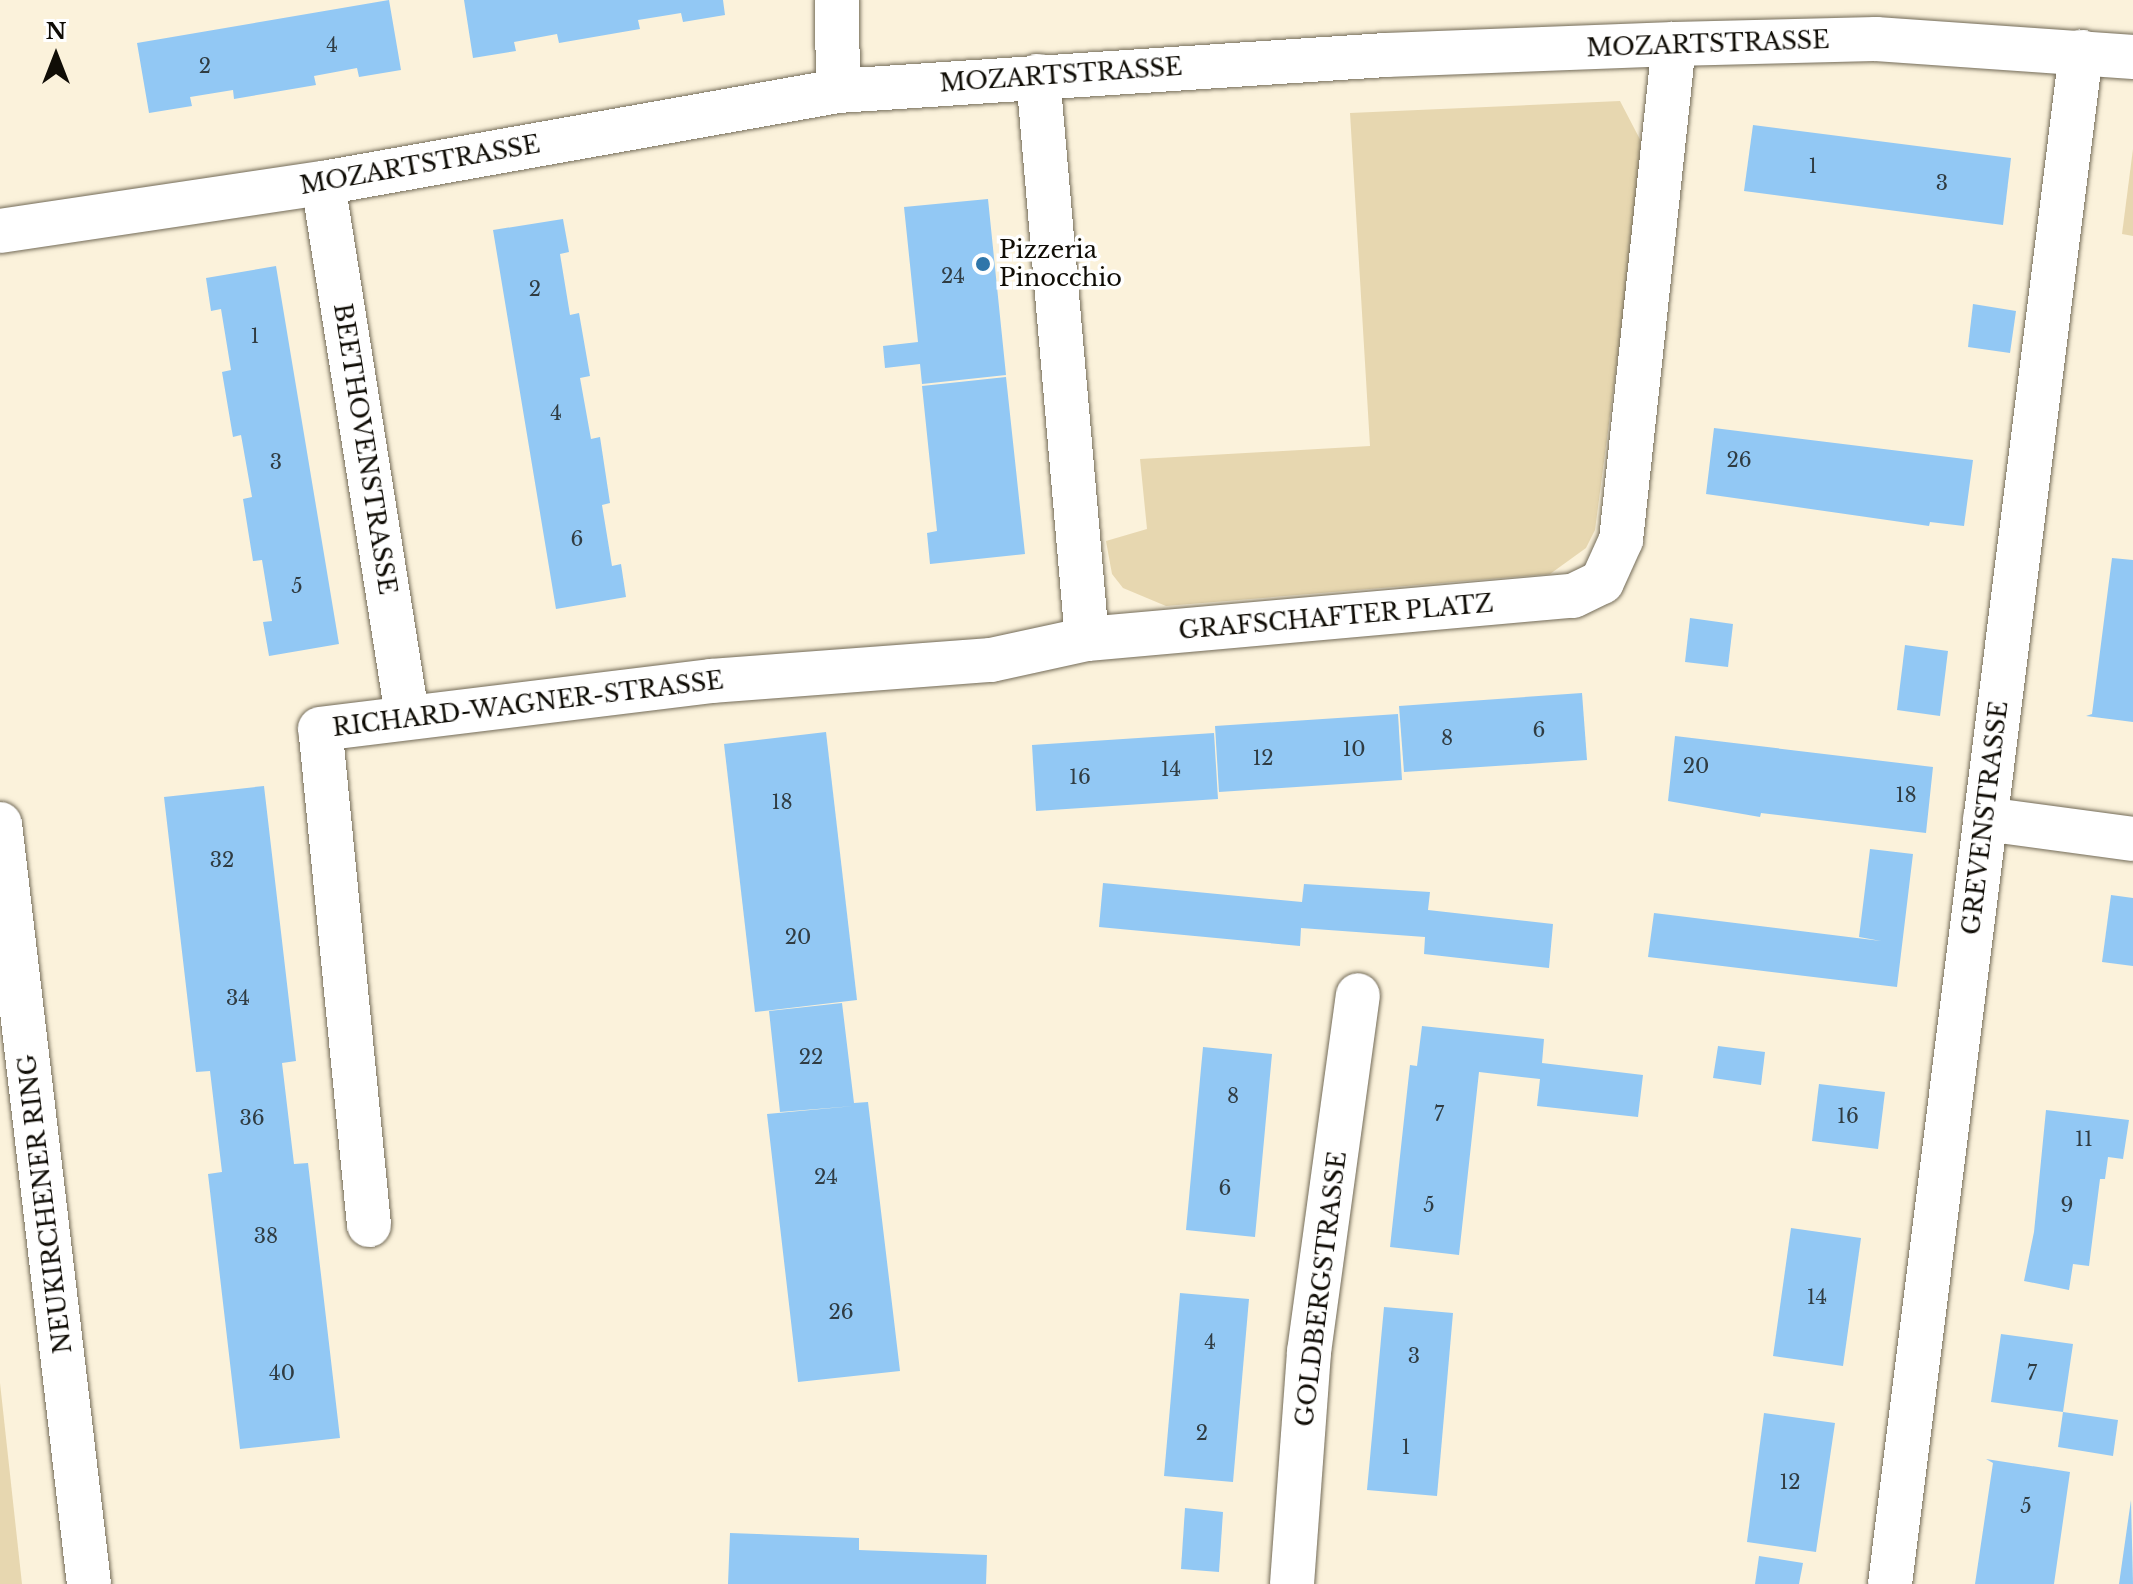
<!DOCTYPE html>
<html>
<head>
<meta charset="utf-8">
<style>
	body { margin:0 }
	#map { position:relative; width:2133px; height:1584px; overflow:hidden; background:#fbf2db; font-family:"Libre Baskerville",serif }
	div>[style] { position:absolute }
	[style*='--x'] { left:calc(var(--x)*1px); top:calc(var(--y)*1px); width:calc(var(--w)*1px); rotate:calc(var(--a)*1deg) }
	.green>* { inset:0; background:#e7d7b0 }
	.building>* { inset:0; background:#92c8f4 }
	.roads { filter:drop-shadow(0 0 2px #736b58) drop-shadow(0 0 2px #736b58) }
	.street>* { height:44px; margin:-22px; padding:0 22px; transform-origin:22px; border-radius:22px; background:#fff }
	.secondary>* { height:44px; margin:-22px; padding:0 22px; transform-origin:22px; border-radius:22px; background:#fff }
	.dots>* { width:22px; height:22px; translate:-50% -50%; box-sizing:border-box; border:4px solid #fff; border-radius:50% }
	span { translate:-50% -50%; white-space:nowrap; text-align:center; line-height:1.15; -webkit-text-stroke:7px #fff; paint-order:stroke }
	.number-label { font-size:20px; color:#303c42 }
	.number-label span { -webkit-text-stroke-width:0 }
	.street-label { font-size:24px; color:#100d06 }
	.poi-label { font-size:24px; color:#100d06 }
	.left { translate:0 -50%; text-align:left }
	.north { position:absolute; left:16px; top:16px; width:80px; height:80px; -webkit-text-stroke:6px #fff; paint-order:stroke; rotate:0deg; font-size:22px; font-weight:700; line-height:32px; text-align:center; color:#100d06 }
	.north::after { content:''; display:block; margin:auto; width:28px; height:36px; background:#100d06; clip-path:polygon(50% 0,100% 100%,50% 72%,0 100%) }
</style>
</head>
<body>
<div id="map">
	<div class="green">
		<div style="clip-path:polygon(1620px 101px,1645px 149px,1595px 530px,1586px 548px,1550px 574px,1166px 606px,1123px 588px,1112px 574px,1106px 541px,1147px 529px,1140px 459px,1370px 446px,1350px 113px)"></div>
		<div style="clip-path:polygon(2133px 149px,2133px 236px,2122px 234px)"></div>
		<div style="clip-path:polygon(0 1383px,22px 1584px,0 1584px)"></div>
	</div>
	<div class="building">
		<div style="clip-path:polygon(389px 0,401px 70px,359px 77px,357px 68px,314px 76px,316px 85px,234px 99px,233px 90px,190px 97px,192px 106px,149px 113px,137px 43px)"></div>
		<div style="clip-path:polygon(464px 0,723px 0,725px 15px,683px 22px,681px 13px,638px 20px,640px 29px,559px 43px,557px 34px,514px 42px,516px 51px,473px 58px)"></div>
		<div style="clip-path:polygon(1753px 125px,2011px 158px,2003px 225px,1744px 191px)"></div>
		<div style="clip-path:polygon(988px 199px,1006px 375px,922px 384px,920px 364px,885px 368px,883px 346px,918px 342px,904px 207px)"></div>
		<div style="clip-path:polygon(563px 219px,569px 252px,560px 254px,570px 315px,579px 313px,590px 376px,580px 378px,591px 439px,600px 437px,610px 503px,602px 505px,612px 566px,621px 564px,626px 597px,556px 609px,493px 230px)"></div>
		<div style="clip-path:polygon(276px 266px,339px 644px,269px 656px,263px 622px,272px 621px,262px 560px,253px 561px,243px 499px,252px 497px,241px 435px,233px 437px,222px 372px,231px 370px,221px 309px,211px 311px,206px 278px)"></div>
		<div style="clip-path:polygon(1973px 304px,2016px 311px,2010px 353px,1968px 347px)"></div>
		<div style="clip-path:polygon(1006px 377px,1025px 554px,930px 564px,927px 533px,937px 531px,922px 386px)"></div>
		<div style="clip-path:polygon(1714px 428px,1973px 460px,1964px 526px,1930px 522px,1929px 526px,1706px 494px)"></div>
		<div style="clip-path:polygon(2112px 558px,2133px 560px,2133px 722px,2086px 716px,2092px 714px)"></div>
		<div style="clip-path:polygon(1690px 618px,1733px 624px,1728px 667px,1685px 662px)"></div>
		<div style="clip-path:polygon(1905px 645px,1948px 651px,1940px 716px,1897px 710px)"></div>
		<div style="clip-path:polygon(1582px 693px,1587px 760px,1404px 772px,1399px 706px)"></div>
		<div style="clip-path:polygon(1398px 714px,1402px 780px,1219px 792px,1215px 726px)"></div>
		<div style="clip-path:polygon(826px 732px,857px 1000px,755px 1012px,724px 744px)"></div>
		<div style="clip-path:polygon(1214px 733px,1218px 799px,1036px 811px,1032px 745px)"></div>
		<div style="clip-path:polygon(1675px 736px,1933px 767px,1926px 833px,1761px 813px,1760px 817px,1668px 801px)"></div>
		<div style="clip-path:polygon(264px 786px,296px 1061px,282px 1063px,294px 1164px,308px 1163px,340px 1438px,240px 1449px,208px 1174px,222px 1172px,210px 1071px,196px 1072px,164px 797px)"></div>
		<div style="clip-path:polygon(1870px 849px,1913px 854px,1897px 987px,1648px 957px,1654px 913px,1881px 941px,1859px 937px)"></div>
		<div style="clip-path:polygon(1103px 883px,1302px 902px,1304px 884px,1430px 892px,1428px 910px,1553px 924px,1549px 968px,1424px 954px,1425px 937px,1301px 928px,1300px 946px,1099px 927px)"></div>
		<div style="clip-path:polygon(2111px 895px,2133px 898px,2133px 966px,2102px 962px)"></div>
		<div style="clip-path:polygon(842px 1003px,854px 1103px,868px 1102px,900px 1371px,798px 1382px,767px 1114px,854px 1106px,780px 1112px,769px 1011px)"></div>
		<div style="clip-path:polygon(1422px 1026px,1544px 1039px,1542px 1063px,1643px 1075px,1638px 1117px,1537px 1106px,1540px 1079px,1479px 1072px,1459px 1255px,1390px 1247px,1410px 1065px,1417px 1066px)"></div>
		<div style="clip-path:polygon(1718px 1046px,1765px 1052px,1761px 1085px,1713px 1078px)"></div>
		<div style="clip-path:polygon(1203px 1047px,1272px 1054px,1255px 1237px,1186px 1230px)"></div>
		<div style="clip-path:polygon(1819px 1084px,1885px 1092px,1878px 1149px,1812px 1141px)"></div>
		<div style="clip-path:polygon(2046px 1110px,2129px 1120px,2123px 1159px,2108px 1157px,2105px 1179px,2100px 1179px,2089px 1266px,2073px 1264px,2069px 1290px,2024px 1281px,2034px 1232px)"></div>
		<div style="clip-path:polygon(1791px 1228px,1861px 1238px,1843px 1366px,1773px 1356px)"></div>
		<div style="clip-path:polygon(1180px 1293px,1249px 1299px,1233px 1482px,1164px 1476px)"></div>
		<div style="clip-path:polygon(1384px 1307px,1453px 1313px,1437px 1496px,1367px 1490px)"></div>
		<div style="clip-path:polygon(2001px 1334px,2073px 1344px,2063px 1412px,1991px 1402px)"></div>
		<div style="clip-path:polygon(2063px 1412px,2118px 1420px,2113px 1456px,2058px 1447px)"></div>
		<div style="clip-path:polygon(1764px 1413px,1835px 1423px,1816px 1552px,1747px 1542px)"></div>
		<div style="clip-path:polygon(1986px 1459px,2070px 1472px,2054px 1584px,1975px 1584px,1993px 1463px)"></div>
		<div style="clip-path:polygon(2131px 1500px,2133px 1584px,2119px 1584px)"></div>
		<div style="clip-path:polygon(1185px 1508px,1223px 1512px,1219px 1572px,1181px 1569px)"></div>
		<div style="clip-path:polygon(730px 1533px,859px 1538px,859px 1550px,987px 1555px,986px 1584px,728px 1584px)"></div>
		<div style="clip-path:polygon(1759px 1556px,1803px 1563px,1799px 1584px,1755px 1584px)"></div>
	</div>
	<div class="roads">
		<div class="street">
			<div style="--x:837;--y:0;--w:91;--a:89.4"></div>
			<div style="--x:1038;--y:76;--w:565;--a:85.03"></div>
			<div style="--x:323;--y:183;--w:539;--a:81.03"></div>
			<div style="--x:0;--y:231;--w:327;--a:-8.5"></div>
			<div style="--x:323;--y:183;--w:523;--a:-10.13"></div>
			<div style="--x:838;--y:91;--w:549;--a:-3.76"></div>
			<div style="--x:1386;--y:55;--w:288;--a:-2.2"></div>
			<div style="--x:1674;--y:44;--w:202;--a:-1.4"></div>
			<div style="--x:1876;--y:39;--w:258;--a:4"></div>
			<div style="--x:1985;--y:819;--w:149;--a:7.7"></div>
			<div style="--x:369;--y:1225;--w:498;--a:-95.6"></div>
			<div style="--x:320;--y:729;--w:394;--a:-7"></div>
			<div style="--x:711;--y:681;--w:281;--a:-4.3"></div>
			<div style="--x:991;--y:660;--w:98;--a:-12.3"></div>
			<div style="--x:1087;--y:639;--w:488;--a:-5.1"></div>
			<div style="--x:1573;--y:596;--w:32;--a:-26"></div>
			<div style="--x:1602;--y:582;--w:46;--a:-65.7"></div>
			<div style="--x:1621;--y:540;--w:499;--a:-83.9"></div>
			<div style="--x:1292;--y:1584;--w:233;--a:-85.8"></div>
			<div style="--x:1309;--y:1352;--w:360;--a:-82.2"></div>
			<div style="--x:1890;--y:1584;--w:1544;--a:-82.89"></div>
		</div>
		<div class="secondary">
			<div style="--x:0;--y:824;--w:765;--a:83.32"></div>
		</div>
	</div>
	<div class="dots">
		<div style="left:983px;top:264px;background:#2f76aa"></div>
	</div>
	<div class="number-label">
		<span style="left:332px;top:45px">4</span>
		<span style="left:205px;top:66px">2</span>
		<span style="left:1813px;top:166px">1</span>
		<span style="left:1942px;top:183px">3</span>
		<span style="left:953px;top:276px">24</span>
		<span style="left:535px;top:289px">2</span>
		<span style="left:255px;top:336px">1</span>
		<span style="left:556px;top:413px">4</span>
		<span style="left:1739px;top:460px">26</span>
		<span style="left:276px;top:462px">3</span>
		<span style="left:577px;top:539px">6</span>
		<span style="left:297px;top:586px">5</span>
		<span style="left:1539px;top:730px">6</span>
		<span style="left:1447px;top:738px">8</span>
		<span style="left:1354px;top:749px">10</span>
		<span style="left:1263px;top:758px">12</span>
		<span style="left:1696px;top:766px">20</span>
		<span style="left:1171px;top:769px">14</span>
		<span style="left:1080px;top:777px">16</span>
		<span style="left:1906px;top:795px">18</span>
		<span style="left:782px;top:802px">18</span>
		<span style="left:222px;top:860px">32</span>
		<span style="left:798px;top:937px">20</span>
		<span style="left:238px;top:998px">34</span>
		<span style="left:811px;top:1057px">22</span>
		<span style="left:1233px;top:1096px">8</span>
		<span style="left:1439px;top:1114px">7</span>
		<span style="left:1848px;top:1116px">16</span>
		<span style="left:252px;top:1118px">36</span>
		<span style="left:2084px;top:1139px">11</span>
		<span style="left:826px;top:1177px">24</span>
		<span style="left:1225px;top:1188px">6</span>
		<span style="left:1429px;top:1205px">5</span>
		<span style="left:2067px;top:1205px">9</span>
		<span style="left:266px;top:1236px">38</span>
		<span style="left:1817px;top:1297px">14</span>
		<span style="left:841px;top:1312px">26</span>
		<span style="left:1210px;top:1342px">4</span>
		<span style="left:1414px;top:1356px">3</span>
		<span style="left:282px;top:1373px">40</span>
		<span style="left:2032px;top:1373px">7</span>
		<span style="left:1202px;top:1433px">2</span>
		<span style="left:1406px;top:1447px">1</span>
		<span style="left:1790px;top:1482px">12</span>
		<span style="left:2026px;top:1506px">5</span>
	</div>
	<div class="street-label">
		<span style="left:1708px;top:44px;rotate:-2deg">MOZARTSTRASSE</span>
		<span style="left:1061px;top:75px;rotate:-4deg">MOZARTSTRASSE</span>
		<span style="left:420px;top:165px;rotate:-10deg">MOZARTSTRASSE</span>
		<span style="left:365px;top:449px;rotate:81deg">BEETHOVENSTRASSE</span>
		<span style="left:1336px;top:617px;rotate:-5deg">GRAFSCHAFTER PLATZ</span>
		<span style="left:528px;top:704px;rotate:-7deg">RICHARD-WAGNER-STRASSE</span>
		<span style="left:1985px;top:818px;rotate:-83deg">GREVENSTRASSE</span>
		<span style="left:45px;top:1204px;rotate:-97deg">NEUKIRCHENER RING</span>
		<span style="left:1321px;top:1289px;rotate:-83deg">GOLDBERGSTRASSE</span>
	</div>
	<div class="poi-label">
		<span class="left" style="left:999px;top:264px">Pizzeria<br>Pinocchio</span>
	</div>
	<div class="north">N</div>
</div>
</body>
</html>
